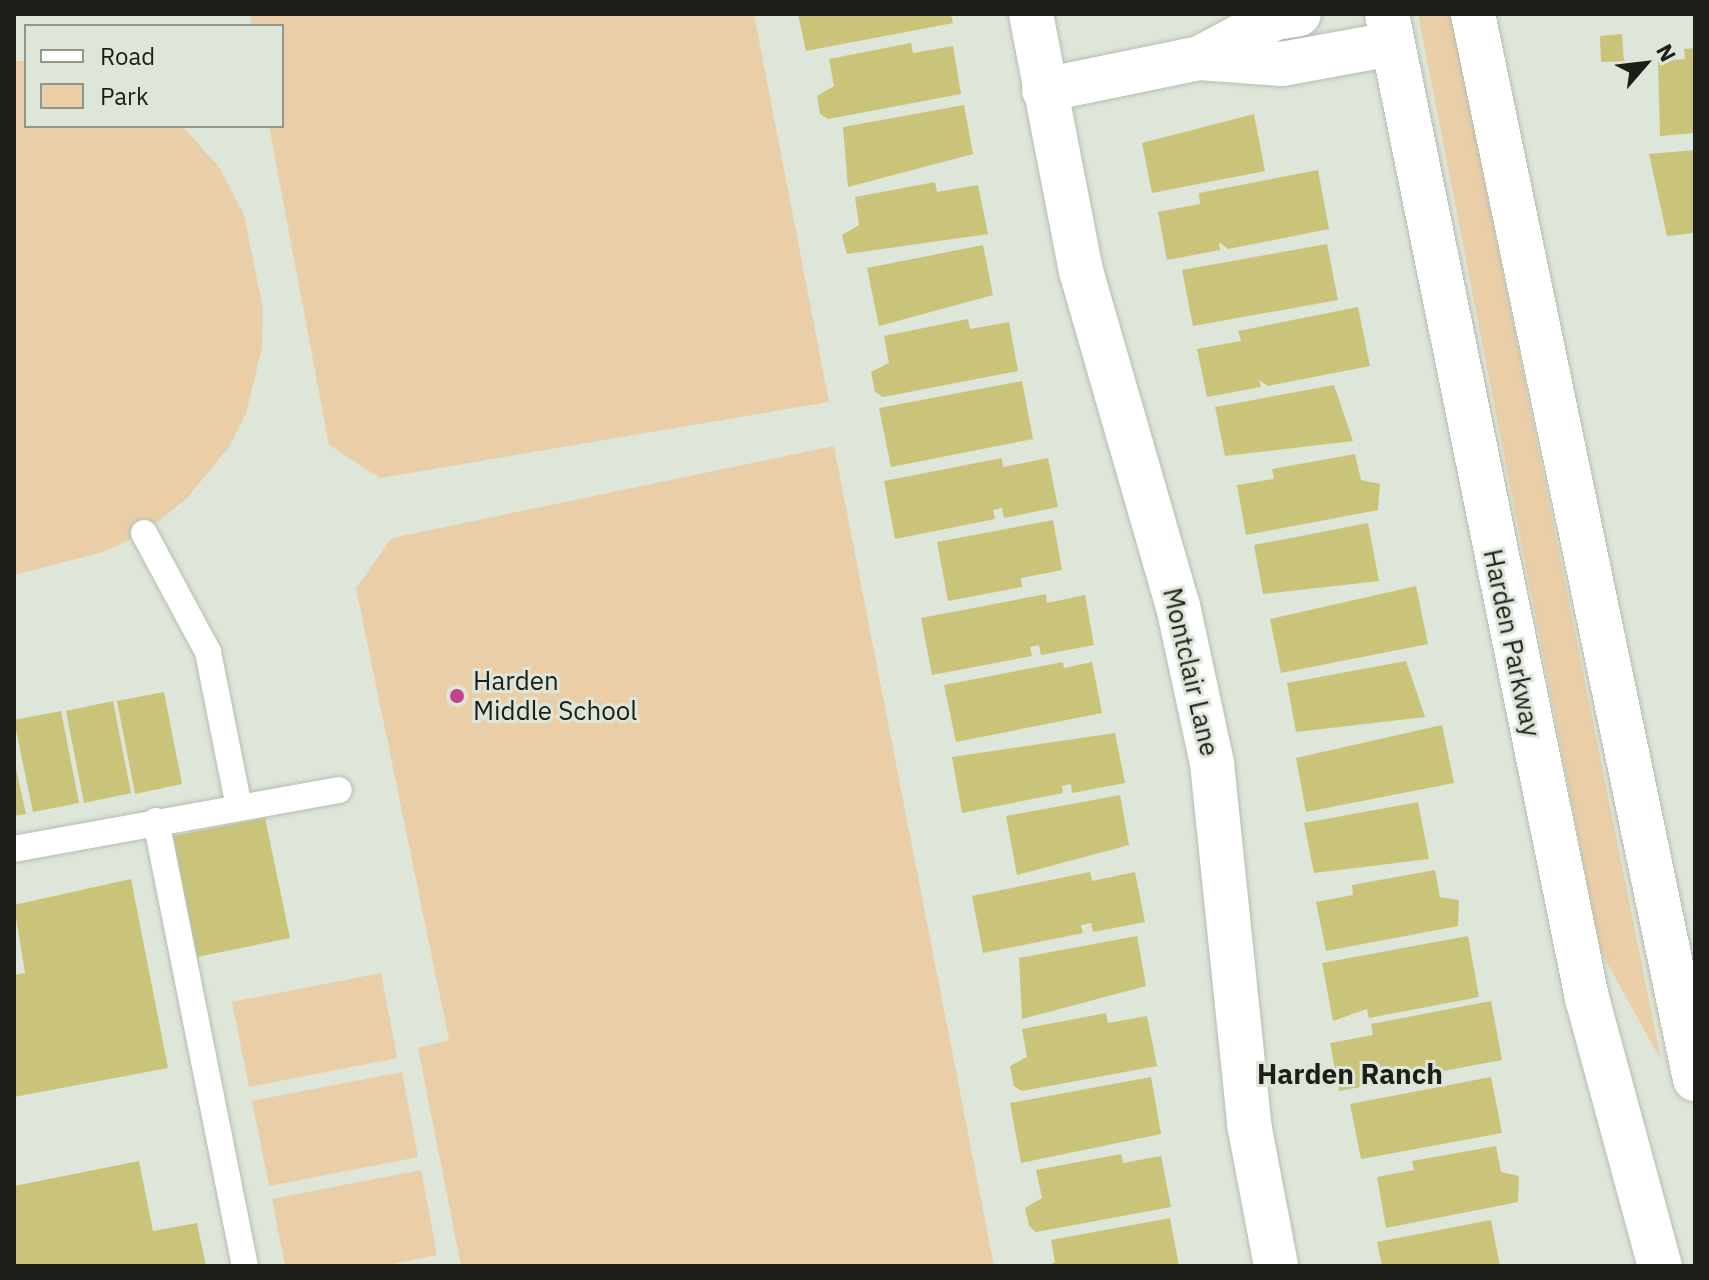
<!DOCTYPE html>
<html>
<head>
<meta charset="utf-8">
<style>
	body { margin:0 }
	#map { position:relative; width:1709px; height:1280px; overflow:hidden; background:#dde6d8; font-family:"IBM Plex Sans",sans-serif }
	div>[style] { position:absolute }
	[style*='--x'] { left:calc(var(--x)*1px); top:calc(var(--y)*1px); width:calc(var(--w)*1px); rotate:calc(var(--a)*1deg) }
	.green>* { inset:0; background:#eacea8 }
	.building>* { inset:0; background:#c9c47a }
	.roads { filter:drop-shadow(0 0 2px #b5beb0) drop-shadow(0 0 2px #b5beb0) }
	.service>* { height:26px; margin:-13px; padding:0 13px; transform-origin:13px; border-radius:13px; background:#fff }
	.minor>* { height:44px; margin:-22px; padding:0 22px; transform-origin:22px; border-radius:22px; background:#fff }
	.tertiary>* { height:44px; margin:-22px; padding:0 22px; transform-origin:22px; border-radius:22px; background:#fff }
	.dots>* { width:22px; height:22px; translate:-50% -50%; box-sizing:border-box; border:4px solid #dde6d8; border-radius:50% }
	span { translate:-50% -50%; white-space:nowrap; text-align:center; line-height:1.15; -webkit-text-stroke:6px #dde6d8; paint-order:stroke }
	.street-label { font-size:26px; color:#1b1e19 }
	.poi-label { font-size:26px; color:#1b1e19 }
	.left { translate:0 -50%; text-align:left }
	.neighbourhood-label { font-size:28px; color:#1b1e19; font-weight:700 }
	.frame { position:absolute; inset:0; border:16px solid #1b1e19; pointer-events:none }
	.legend { position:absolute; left:24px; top:24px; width:260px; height:104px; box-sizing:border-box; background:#dde6d8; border:2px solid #8f968c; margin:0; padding:10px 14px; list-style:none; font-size:24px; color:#1b1e19 }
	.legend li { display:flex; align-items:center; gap:16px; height:40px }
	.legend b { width:40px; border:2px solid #8f968c }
	.north { position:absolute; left:1605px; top:24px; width:80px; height:80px; -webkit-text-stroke:6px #dde6d8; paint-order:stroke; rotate:62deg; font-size:22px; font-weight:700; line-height:32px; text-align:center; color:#1b1e19 }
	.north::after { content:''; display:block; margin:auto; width:28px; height:36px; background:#1b1e19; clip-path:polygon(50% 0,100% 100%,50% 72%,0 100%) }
</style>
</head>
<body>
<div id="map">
	<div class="green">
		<div style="clip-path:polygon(250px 14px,754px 14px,829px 402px,380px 478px,329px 445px,269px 126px,282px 126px,282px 26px,252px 26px)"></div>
		<div style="clip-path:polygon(1418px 14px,1451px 14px,1661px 1060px,1601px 952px)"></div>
		<div style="clip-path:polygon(14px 61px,26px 61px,26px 126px,182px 126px,219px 167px,244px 215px,263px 309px,262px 348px,246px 413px,229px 447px,187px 498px,144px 533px,103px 552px,14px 575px)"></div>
		<div style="clip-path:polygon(834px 446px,994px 1266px,461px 1266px,418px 1048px,449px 1040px,356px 588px,392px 538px)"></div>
		<div style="clip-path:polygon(381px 973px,397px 1058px,249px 1087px,232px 1002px)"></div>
		<div style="clip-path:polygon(402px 1072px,418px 1157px,269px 1186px,252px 1101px)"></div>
		<div style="clip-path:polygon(421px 1170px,437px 1255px,383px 1266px,285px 1266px,272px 1199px)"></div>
	</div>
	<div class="building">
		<div style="clip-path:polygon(798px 14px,951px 14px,953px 23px,806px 51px)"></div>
		<div style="clip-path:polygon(1622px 34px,1624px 61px,1601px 62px,1600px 36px)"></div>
		<div style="clip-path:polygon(911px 43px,913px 53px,953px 46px,961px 94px,828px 119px,820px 114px,817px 96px,834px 86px,829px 59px)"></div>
		<div style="clip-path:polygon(1695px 48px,1695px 133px,1660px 136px,1658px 61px,1685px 59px,1684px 49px)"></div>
		<div style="clip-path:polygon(964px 105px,973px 154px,848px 187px,843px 127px)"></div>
		<div style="clip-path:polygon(1254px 114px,1265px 171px,1152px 193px,1142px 143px)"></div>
		<div style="clip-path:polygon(1695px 150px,1695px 233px,1667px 236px,1649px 154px)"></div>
		<div style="clip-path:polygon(1318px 170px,1329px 229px,1228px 249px,1219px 242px,1220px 250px,1167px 260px,1158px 212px,1200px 204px,1199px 193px)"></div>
		<div style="clip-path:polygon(935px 182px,937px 192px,978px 185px,988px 234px,847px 254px,842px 235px,859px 225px,855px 197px)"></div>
		<div style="clip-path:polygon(1327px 244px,1338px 300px,1193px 326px,1182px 270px)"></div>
		<div style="clip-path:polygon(983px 245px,993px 295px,879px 326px,867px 268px)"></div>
		<div style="clip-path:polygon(1358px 307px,1370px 366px,1268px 386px,1259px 380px,1261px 387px,1207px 397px,1197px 349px,1241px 341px,1238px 331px)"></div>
		<div style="clip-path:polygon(968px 319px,970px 329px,1009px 322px,1018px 371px,883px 397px,875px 392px,871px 372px,889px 363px,884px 336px)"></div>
		<div style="clip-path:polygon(1022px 381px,1033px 439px,891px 467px,879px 408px)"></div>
		<div style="clip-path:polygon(1334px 385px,1353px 441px,1225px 456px,1215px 407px)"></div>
		<div style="clip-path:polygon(1355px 454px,1361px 480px,1380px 484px,1378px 510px,1246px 535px,1237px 485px,1274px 479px,1272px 469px)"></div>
		<div style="clip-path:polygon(1002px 458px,1003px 467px,1048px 458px,1058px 507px,1004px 518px,1002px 508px,993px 510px,995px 519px,895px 539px,884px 481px)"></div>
		<div style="clip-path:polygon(1053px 520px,1062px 570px,1021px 578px,1022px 587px,948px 601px,937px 542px)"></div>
		<div style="clip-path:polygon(1368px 523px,1379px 581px,1263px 594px,1254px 545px)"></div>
		<div style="clip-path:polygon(1416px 586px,1428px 644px,1281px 673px,1270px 619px)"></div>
		<div style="clip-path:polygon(1046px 594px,1047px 603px,1085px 595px,1094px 645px,1041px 655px,1039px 645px,1030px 647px,1032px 656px,932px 675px,921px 618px)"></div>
		<div style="clip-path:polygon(1406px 661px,1425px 717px,1296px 732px,1287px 683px)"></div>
		<div style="clip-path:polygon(1063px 662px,1064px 668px,1092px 662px,1102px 713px,956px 742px,944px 685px)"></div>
		<div style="clip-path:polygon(164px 692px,182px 784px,135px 794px,117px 701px)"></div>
		<div style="clip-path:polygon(113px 701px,131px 793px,84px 803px,66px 711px)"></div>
		<div style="clip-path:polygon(61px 711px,79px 803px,33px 812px,14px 720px)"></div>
		<div style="clip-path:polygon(1442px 725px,1454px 783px,1306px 812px,1296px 758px)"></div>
		<div style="clip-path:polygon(1115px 733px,1125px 783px,1072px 793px,1071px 784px,1062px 786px,1063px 793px,962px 813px,952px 757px)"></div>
		<div style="clip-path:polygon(14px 760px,26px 814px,14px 816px)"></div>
		<div style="clip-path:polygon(1120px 795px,1129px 845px,1017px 875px,1006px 816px)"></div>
		<div style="clip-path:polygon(1418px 802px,1429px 859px,1314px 873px,1304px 823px)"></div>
		<div style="clip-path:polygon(265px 818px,290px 938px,197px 957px,173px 836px)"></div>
		<div style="clip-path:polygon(1435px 870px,1440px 897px,1459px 900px,1458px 926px,1326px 951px,1316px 902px,1353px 895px,1352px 885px)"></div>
		<div style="clip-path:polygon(1090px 872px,1092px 881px,1135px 872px,1145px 922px,1093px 932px,1091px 923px,1081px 925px,1083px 933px,983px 953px,972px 896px)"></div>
		<div style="clip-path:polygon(131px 879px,168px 1068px,14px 1097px,14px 975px,25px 973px,14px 905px)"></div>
		<div style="clip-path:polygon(1137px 936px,1146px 986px,1022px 1019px,1019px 958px)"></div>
		<div style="clip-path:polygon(1468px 936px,1479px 997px,1369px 1018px,1367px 1009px,1333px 1021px,1322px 963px)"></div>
		<div style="clip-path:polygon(1491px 1001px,1502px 1060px,1401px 1079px,1392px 1074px,1393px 1081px,1339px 1091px,1330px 1043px,1373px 1035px,1371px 1024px)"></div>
		<div style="clip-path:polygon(1106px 1013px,1108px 1023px,1147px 1016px,1157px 1066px,1022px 1091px,1014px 1086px,1010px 1066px,1027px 1057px,1022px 1029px)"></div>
		<div style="clip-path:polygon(1151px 1077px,1161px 1134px,1021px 1163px,1010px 1103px)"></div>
		<div style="clip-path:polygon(1491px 1077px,1502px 1133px,1361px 1159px,1350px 1104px)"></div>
		<div style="clip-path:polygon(1496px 1146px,1501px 1172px,1519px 1176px,1518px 1202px,1386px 1228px,1377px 1177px,1414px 1170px,1412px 1161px)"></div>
		<div style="clip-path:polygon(1121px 1154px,1123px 1163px,1161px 1156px,1171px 1207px,1036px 1232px,1029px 1226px,1025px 1208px,1042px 1198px,1036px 1170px)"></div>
		<div style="clip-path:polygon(139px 1161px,153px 1231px,197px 1223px,206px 1266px,14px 1264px,14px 1186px)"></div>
		<div style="clip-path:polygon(1170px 1218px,1179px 1266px,1047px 1266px,1055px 1262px,1051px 1240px)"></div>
		<div style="clip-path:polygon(1491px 1220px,1500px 1266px,1382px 1266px,1377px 1242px)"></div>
	</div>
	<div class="roads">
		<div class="service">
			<div style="--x:144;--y:533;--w:135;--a:61.7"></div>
			<div style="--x:208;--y:652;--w:158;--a:78.7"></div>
			<div style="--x:156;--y:821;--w:454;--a:78.7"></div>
			<div style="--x:14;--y:849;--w:330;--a:-10.3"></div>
		</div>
		<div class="minor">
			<div style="--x:1031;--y:14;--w:262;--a:79"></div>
			<div style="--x:1081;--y:271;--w:349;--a:73.9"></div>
			<div style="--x:1178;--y:606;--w:161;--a:77.8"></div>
			<div style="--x:1212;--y:763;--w:363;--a:84.1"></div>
			<div style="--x:1249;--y:1124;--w:145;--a:79.2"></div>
			<div style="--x:1200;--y:58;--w:85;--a:-28.1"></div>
			<div style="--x:1275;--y:18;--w:24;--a:-9"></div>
			<div style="--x:1044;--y:90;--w:159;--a:-11.6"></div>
			<div style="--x:1200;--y:58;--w:82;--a:4.2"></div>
			<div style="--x:1282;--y:64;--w:112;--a:-10.3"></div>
		</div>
		<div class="tertiary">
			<div style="--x:1387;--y:14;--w:1004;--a:78.51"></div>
			<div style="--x:1587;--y:998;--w:278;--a:74.8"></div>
			<div style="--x:1473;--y:14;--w:1088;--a:78.23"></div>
		</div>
	</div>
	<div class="dots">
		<div style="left:457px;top:696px;background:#c4428a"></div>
	</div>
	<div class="street-label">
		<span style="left:1512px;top:643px;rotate:78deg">Harden Parkway</span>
		<span style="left:1191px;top:672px;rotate:77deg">Montclair Lane</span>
	</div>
	<div class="poi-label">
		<span class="left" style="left:473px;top:696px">Harden<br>Middle School</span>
	</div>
	<div class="neighbourhood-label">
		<span style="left:1350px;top:1074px">Harden Ranch</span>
	</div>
	<div class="frame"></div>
	<ul class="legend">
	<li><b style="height:10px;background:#fff"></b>Road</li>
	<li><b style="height:22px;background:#eacea8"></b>Park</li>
	</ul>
	<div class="north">N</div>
</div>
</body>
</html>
